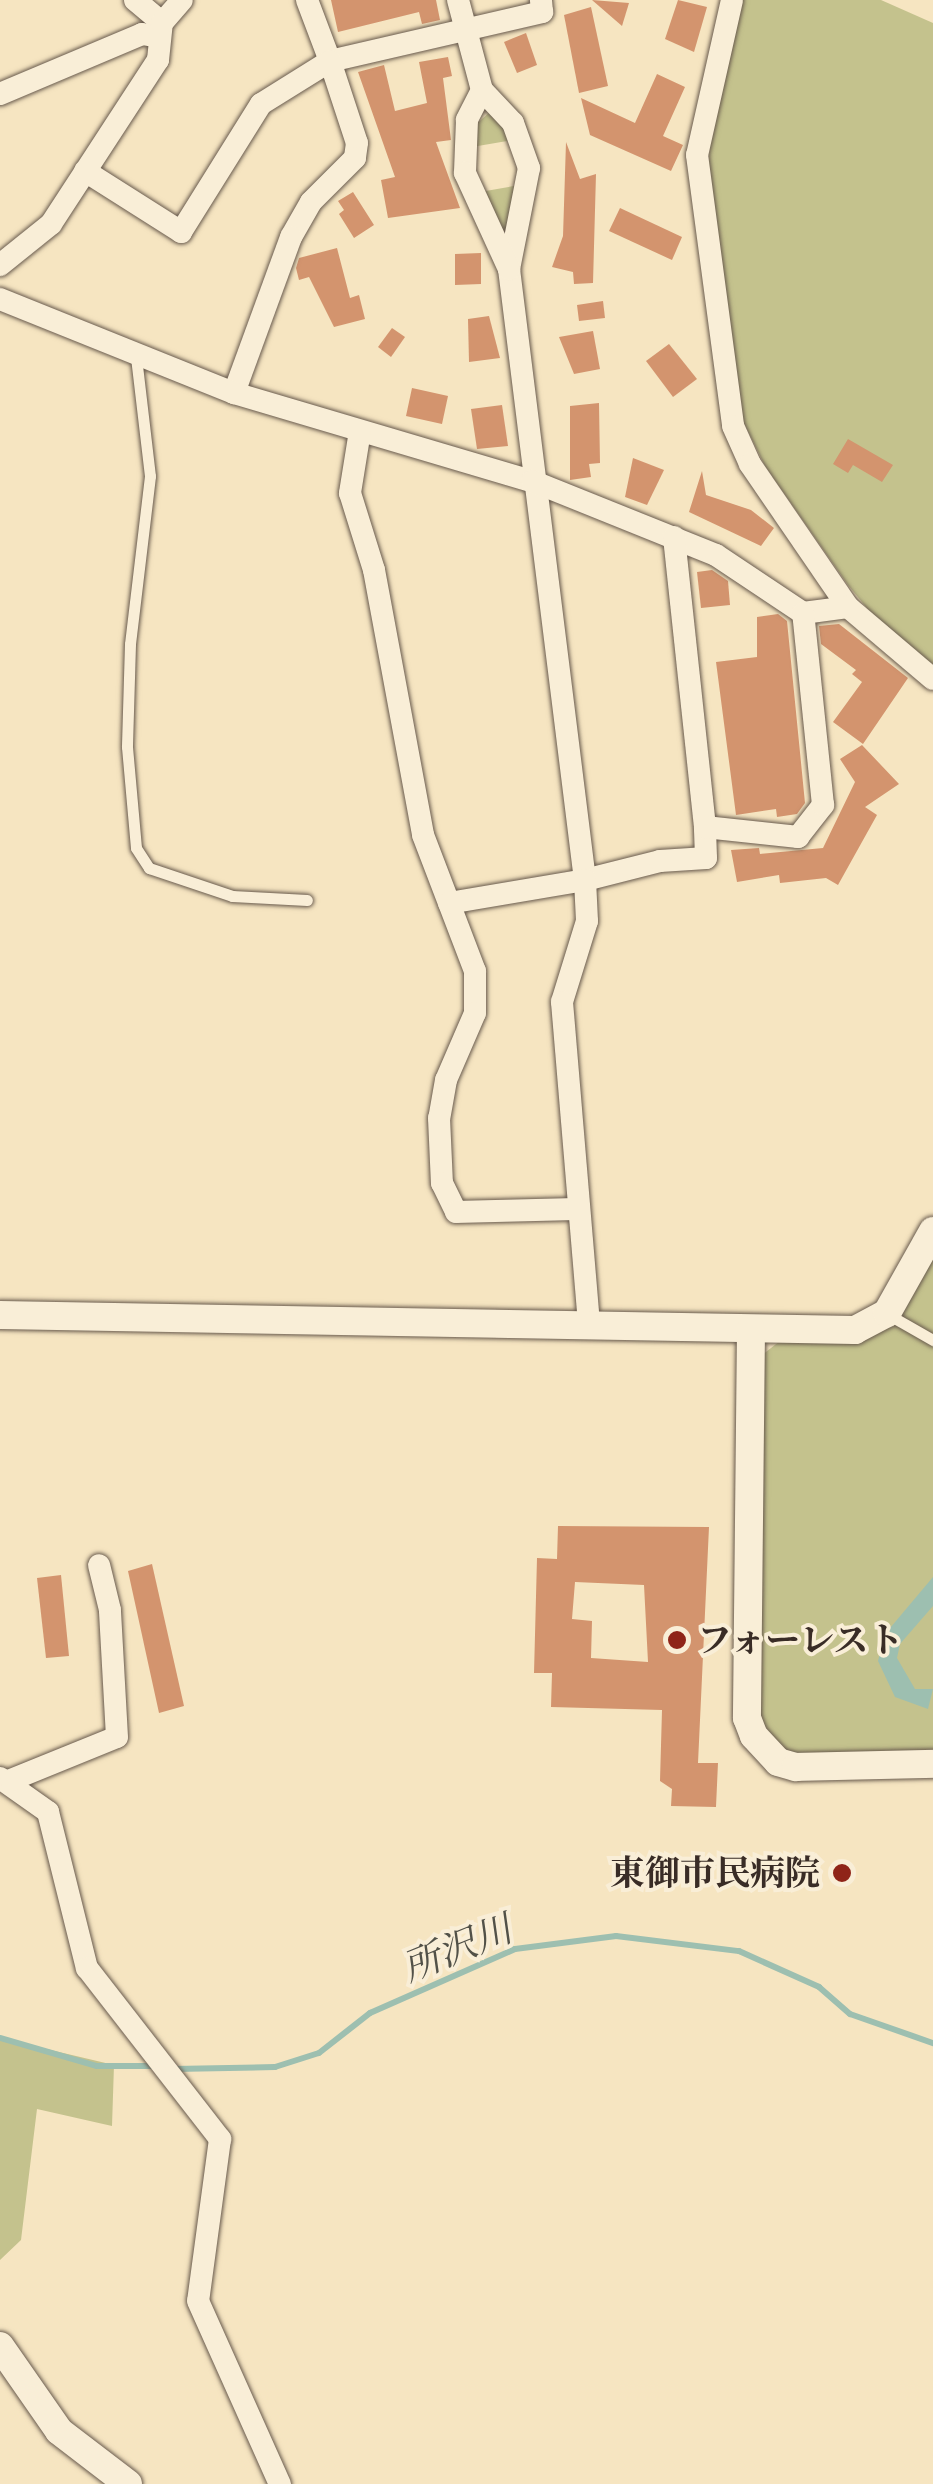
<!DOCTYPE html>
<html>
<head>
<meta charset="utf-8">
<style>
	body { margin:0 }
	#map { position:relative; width:933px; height:2484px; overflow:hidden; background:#f6e5c1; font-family:"EB Garamond","Noto Serif JP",serif }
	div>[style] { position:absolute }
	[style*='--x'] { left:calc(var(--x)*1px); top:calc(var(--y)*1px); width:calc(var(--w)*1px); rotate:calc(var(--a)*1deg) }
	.green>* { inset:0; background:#c4c28d }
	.water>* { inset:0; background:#9dbfb0 }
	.stream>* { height:6px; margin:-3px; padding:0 3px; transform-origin:3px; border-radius:3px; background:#9dbfb0 }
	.building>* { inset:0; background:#d3946e }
	.roads { filter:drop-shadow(0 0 2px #685a4d) drop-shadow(0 0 2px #685a4d) }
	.service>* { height:11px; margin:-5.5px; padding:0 5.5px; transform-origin:5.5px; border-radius:5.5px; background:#f9eed7 }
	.minor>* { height:22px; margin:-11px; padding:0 11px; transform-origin:11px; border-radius:11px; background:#f9eed7 }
	.tertiary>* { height:28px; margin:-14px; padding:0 14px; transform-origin:14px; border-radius:14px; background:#f9eed7 }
	.dots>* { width:28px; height:28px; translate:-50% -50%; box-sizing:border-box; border:5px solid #f9eed7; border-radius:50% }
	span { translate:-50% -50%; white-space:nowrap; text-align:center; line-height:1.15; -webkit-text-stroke:8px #f9eed7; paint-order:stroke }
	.poi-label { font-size:35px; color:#392c26; font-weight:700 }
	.left { translate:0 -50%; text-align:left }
	.right { translate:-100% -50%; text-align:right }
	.water-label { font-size:38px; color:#525148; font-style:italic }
</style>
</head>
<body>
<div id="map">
	<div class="green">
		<div style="clip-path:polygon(741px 0,881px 0,933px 23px,933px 667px,876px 619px,848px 585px,765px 466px,743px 421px,709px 166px,710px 132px)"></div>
		<div style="clip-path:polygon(490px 112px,513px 140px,472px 147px,474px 126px)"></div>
		<div style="clip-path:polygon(520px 185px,507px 243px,480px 192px)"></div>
		<div style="clip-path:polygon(933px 1249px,933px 1754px,813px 1757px,784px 1750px,757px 1716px,762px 1355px,780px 1341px,849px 1340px)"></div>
		<div style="clip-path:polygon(0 2038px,114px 2065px,112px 2126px,37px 2109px,21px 2240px,0 2260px)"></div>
	</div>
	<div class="water">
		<div style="clip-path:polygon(933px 1577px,933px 1606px,900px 1644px,897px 1658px,915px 1689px,933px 1689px,928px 1709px,895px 1697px,878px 1661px,885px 1634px)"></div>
	</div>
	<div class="stream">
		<div style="--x:0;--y:2038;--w:101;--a:16.1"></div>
		<div style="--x:97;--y:2066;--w:60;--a:0"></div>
		<div style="--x:174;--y:2069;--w:101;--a:-1.1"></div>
		<div style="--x:275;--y:2067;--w:46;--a:-17.7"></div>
		<div style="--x:319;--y:2053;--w:65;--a:-38.1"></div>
		<div style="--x:370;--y:2013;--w:158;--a:-23.8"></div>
		<div style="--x:515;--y:1949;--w:102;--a:-7.3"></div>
		<div style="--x:616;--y:1936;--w:124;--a:7"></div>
		<div style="--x:739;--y:1951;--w:88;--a:24.2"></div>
		<div style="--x:819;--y:1987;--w:41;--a:41.1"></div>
		<div style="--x:850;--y:2014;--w:88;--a:19.3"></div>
	</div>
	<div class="building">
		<div style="clip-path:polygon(331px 0,436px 0,440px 20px,422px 24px,419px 12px,338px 32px)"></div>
		<div style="clip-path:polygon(592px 0,629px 3px,622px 26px)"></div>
		<div style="clip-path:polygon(678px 0,707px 7px,694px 52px,665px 39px)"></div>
		<div style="clip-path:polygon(591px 7px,608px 86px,579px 93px,564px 15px)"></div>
		<div style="clip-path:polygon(526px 33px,537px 65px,517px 73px,504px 42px)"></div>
		<div style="clip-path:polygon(448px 57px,452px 76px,443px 78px,451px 140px,436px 142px,460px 208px,388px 218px,381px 180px,395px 177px,358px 72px,384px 65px,395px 111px,427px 103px,419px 62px)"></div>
		<div style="clip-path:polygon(657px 74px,685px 87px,663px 136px,683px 145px,671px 171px,590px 135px,581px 98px,635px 123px)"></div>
		<div style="clip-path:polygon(566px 142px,580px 179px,596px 174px,593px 283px,574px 284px,573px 272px,552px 267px,563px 236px)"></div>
		<div style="clip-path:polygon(353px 192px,374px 225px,354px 238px,339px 214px,344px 210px,338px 201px)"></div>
		<div style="clip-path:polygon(620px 208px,682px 237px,672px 260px,609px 231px)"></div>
		<div style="clip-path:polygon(337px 248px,350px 298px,359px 295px,365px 319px,334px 327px,309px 277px,299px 280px,296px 268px,299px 258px)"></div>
		<div style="clip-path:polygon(481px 253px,481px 284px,455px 285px,455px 254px)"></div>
		<div style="clip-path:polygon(603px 301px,605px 318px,579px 321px,577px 305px)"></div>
		<div style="clip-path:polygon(489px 316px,500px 358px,469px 362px,468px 319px)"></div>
		<div style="clip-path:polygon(392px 328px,405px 337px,391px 357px,378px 347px)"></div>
		<div style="clip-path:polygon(593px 331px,600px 369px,574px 374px,559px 337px)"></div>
		<div style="clip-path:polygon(669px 344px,697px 379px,673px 397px,646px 361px)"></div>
		<div style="clip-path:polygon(412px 388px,448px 396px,442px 424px,406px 416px)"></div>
		<div style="clip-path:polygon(599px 403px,600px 463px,589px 464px,591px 477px,570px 480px,570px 406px)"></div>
		<div style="clip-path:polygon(502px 405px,508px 446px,477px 449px,471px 409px)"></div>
		<div style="clip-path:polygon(848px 439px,893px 465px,882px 482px,853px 465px,848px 473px,833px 464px)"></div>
		<div style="clip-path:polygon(633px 458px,664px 470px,647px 505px,625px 497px)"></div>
		<div style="clip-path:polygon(702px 471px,706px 495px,751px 510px,774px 528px,761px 546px,689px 512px)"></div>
		<div style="clip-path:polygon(712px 570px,728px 581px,730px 605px,701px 608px,697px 572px)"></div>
		<div style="clip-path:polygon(778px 614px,787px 621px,805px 803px,797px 814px,777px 817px,776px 809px,736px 815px,716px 662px,757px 657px,757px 617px)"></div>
		<div style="clip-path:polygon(839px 624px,908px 678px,863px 744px,833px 722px,862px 682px,852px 674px,856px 670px,821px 644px,819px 626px)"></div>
		<div style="clip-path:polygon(862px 745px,899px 784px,865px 807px,877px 815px,838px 885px,826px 878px,780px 883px,779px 875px,737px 882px,731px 850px,759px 848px,760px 854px,823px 848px,855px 782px,840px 759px)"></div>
		<div style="clip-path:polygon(evenodd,558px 1526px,709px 1527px,698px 1763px,718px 1763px,716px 1807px,671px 1806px,672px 1789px,660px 1781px,662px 1710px,551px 1707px,552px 1673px,534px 1673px,537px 1558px,557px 1559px,558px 1526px,575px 1582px,644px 1585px,648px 1662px,591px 1658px,592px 1621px,572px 1619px,575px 1582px)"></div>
		<div style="clip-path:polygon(152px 1564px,184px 1706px,159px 1713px,128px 1571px)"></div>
		<div style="clip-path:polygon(61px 1575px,69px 1656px,46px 1658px,37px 1578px)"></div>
	</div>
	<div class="roads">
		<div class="service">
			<div style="--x:136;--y:357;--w:120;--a:83.3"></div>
			<div style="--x:150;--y:476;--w:169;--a:96.8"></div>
			<div style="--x:130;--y:644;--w:103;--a:91.7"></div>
			<div style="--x:127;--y:747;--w:101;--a:84.9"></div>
			<div style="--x:136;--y:848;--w:24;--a:57"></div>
			<div style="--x:149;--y:868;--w:88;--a:18.6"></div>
			<div style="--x:232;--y:896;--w:75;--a:3.1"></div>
			<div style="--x:889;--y:1315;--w:51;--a:29.6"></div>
		</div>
		<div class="minor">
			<div style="--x:135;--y:0;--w:35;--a:40"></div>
			<div style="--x:307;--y:0;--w:65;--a:69.3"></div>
			<div style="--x:330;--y:61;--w:218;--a:-13"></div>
			<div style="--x:542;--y:12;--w:12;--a:-95"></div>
			<div style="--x:458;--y:0;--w:93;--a:75.1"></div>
			<div style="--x:482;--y:90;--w:45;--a:46.8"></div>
			<div style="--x:513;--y:123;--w:48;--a:70.4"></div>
			<div style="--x:529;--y:168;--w:103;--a:101.2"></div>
			<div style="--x:509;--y:269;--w:616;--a:82.91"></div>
			<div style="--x:585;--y:880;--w:77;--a:-14.2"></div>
			<div style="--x:660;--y:861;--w:46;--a:-3.7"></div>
			<div style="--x:706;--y:858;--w:31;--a:-92"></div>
			<div style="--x:732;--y:0;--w:159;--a:102.7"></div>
			<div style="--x:697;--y:155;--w:273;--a:82.4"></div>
			<div style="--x:733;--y:426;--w:42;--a:65.9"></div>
			<div style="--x:750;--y:464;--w:173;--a:55.6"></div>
			<div style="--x:848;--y:607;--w:111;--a:40.3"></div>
			<div style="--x:482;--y:90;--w:34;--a:117"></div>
			<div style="--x:467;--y:120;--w:53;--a:92.2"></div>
			<div style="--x:465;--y:173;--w:106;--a:65.4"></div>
			<div style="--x:0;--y:94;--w:154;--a:-22.9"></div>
			<div style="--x:142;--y:34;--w:18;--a:9"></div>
			<div style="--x:85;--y:171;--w:114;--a:32.4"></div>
			<div style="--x:181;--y:232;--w:151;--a:-58"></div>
			<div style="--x:261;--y:104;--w:81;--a:-31.9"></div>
			<div style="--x:330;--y:61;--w:86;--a:71.8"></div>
			<div style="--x:357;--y:143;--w:15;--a:98"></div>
			<div style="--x:355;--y:158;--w:62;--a:135"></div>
			<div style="--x:311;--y:202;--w:40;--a:119.7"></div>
			<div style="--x:291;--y:237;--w:166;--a:110.1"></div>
			<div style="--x:0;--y:265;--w:65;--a:-38.8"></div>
			<div style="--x:51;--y:224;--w:196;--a:-56.9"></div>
			<div style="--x:158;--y:60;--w:37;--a:-84"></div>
			<div style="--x:162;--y:23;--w:30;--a:-49"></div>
			<div style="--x:0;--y:299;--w:252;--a:21.9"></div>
			<div style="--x:234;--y:393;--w:311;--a:16.5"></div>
			<div style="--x:532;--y:481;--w:198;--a:21.9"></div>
			<div style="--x:716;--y:555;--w:105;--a:33.7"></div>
			<div style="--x:803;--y:613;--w:45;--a:-7.6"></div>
			<div style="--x:360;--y:431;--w:63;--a:99.2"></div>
			<div style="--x:350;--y:493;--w:81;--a:72.7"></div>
			<div style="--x:374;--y:570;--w:269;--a:79.5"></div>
			<div style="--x:423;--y:835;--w:146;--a:69.1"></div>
			<div style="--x:475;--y:971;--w:42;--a:90"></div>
			<div style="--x:475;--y:1013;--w:73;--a:113.4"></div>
			<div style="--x:446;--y:1080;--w:39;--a:100"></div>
			<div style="--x:439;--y:1118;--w:65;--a:87.4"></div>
			<div style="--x:442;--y:1183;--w:32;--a:64"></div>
			<div style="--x:456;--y:1212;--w:119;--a:-1.4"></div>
			<div style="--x:674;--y:537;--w:292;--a:83.9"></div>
			<div style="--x:705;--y:827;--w:94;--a:6.1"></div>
			<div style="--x:798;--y:837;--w:41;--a:-52"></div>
			<div style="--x:823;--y:805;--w:193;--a:-95.9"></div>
			<div style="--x:449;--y:903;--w:138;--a:-9.6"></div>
			<div style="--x:585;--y:880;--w:41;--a:87.2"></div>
			<div style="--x:587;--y:921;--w:85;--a:107.2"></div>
			<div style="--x:562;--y:1002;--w:325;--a:85.2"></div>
			<div style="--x:0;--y:1778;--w:59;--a:35.3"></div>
			<div style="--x:48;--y:1812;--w:161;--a:76"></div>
			<div style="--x:87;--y:1968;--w:217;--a:52.1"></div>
			<div style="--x:220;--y:2139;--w:163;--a:97.7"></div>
			<div style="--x:198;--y:2301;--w:201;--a:65.9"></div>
			<div style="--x:11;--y:1780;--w:114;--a:-22.1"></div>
			<div style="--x:117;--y:1737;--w:127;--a:-93.2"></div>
			<div style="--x:110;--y:1610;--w:46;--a:-103.7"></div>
		</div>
		<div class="tertiary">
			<div style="--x:0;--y:1315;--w:855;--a:1.01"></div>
			<div style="--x:855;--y:1330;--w:36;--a:-28"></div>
			<div style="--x:887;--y:1313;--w:94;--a:-60.7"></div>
			<div style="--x:751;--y:1329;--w:389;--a:90.6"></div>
			<div style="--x:747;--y:1718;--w:19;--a:69"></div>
			<div style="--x:754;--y:1736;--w:35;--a:47"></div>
			<div style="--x:778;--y:1762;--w:19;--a:16"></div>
			<div style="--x:796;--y:1767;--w:137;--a:-1.3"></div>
			<div style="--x:0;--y:2346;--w:103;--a:55.2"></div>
			<div style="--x:59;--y:2431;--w:87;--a:37.5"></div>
		</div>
	</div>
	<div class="dots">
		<div style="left:677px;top:1640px;background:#8f2418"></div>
		<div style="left:842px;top:1873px;background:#8f2418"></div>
	</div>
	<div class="poi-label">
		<span class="left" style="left:697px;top:1640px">フォーレスト</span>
		<span class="right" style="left:820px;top:1873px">東御市民病院</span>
	</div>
	<div class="water-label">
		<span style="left:457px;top:1948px;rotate:-22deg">所沢川</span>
	</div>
</div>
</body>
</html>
